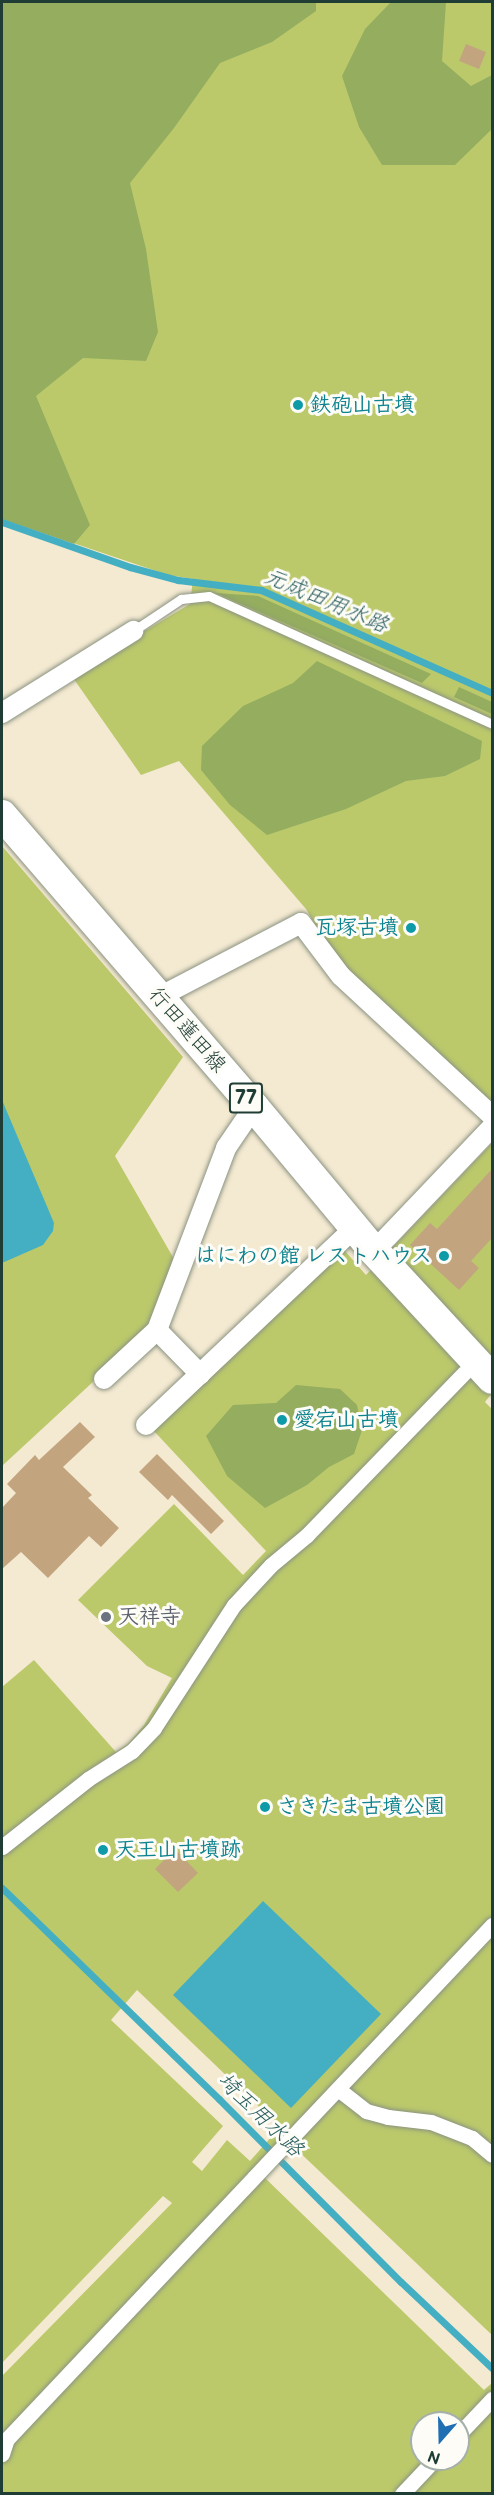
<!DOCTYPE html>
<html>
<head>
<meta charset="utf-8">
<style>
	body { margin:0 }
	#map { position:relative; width:494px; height:2495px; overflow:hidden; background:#f4e9d1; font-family:"Balsamiq Sans","Klee One",sans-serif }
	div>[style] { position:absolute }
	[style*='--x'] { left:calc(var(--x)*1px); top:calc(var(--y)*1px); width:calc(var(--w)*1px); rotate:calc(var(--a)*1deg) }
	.green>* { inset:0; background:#bbc96b }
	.forest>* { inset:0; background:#94ad5f }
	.water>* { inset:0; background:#44afc2 }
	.stream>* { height:7px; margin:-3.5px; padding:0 3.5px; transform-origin:3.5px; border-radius:3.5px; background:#44afc2 }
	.building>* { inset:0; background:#c2a47f }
	.roads { filter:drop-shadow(0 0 2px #8a9382) drop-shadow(0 0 2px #8a9382) }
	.service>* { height:9px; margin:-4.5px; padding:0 4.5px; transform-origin:4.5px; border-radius:4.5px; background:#fff }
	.pedestrian>* { height:15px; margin:-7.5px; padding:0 7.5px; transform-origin:7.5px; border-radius:7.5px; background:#fff }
	.minor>* { height:20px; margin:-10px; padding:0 10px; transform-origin:10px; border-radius:10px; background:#fff }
	.primary>* { height:30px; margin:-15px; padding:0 15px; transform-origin:15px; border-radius:15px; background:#fff }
	.dots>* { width:16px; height:16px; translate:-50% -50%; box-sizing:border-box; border:3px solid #fdfcf7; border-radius:50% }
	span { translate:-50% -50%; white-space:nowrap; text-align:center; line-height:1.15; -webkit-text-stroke:6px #fdfcf7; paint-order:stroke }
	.shield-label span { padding:2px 4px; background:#fdfcf7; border:2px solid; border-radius:4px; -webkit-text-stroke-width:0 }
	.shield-label { font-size:20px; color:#1f3d34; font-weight:700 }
	.culture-label { font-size:21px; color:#0d838f; font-weight:700 }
	.left { translate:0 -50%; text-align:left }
	.right { translate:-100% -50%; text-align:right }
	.street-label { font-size:21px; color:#1f3d34 }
	.worship-label { font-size:21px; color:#5b616d; font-weight:700 }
	.water-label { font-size:22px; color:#2a5f5f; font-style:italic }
	.frame { position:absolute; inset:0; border:3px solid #1f3d34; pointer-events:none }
	.north { position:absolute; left:410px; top:2411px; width:60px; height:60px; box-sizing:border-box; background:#fdfcf7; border:2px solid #a4b0a9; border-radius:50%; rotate:200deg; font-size:16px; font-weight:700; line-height:24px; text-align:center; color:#1f3d34 }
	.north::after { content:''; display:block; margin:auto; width:21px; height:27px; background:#1f6fb2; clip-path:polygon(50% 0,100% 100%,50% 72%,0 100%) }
</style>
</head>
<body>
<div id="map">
	<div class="green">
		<div style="clip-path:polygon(2px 2px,492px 2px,492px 1106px,341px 969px,306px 909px,179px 761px,141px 775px,71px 675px,190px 604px,193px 579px,168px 575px,2px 519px)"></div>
		<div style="clip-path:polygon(2px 846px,183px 1057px,115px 1156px,174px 1259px,148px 1331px,2px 1466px)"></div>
		<div style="clip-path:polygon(evenodd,492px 1143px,492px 1393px,485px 1402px,492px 1409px,492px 2335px,294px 2147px,265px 2178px,484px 2390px,492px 2383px,492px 2493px,2px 2493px,2px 2376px,172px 2203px,163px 2196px,2px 2363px,2px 1687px,34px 1660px,116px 1752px,128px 1744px,144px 1725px,172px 1678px,147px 1666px,78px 1600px,174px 1504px,243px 1575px,266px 1551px,153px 1430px,345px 1251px,366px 1275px,492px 1143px,137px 1990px,280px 2127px,250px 2161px,227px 2140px,202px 2171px,192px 2162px,223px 2126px,111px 2020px,137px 1990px,492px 1143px,422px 2423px,458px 2423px,458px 2459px,422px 2459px,422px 2423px)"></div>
	</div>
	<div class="forest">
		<div style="clip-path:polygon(2px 2px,316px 2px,316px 11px,272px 42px,220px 63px,174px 128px,130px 183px,146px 249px,158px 332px,146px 361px,83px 358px,36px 396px,90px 525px,74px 544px,2px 519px)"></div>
		<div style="clip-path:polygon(391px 2px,446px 2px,442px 61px,471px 86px,492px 75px,492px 129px,455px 165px,382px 165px,359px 127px,342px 76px,365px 29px)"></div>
		<div style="clip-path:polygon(216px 593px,258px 596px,431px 674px,422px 683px)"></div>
		<div style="clip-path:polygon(317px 661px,482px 741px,480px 759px,445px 776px,406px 781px,346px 809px,267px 835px,230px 805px,201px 770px,202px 746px,243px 706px,293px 683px)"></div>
		<div style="clip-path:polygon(459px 687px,492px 702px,492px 714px,454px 697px)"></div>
		<div style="clip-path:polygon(296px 1385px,340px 1389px,357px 1405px,362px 1430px,354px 1454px,329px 1467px,307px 1485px,265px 1508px,227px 1476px,206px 1436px,233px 1405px,276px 1403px)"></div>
	</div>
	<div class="water">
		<div style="clip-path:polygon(2px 1100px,54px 1223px,53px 1231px,43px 1245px,2px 1263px)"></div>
		<div style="clip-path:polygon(263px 1901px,381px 2014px,291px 2108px,173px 1995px)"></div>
	</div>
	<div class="stream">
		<div style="--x:2;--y:522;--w:136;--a:19.4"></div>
		<div style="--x:130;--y:567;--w:50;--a:15.2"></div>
		<div style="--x:178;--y:580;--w:84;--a:6.9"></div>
		<div style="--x:261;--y:590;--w:253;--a:24"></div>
		<div style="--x:2;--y:1888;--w:303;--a:44.2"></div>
		<div style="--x:219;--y:2099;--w:258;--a:45.2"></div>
		<div style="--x:401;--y:2282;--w:125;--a:43.4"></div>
	</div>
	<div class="building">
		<div style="clip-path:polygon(466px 44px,486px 52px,479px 69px,459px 61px)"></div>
		<div style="clip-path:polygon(492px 1169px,492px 1238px,471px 1261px,479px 1268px,459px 1290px,410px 1245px,430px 1223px,437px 1229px)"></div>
		<div style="clip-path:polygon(80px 1422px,95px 1437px,63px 1467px,92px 1495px,88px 1498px,119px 1528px,101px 1547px,89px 1536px,48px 1578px,21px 1552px,2px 1569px,2px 1508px,16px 1493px,7px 1484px,35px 1455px,39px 1460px)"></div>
		<div style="clip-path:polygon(157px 1454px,224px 1521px,211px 1534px,172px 1495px,168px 1500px,139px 1472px)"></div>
		<div style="clip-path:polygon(175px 1849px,198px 1873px,178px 1892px,155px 1869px)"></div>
	</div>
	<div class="roads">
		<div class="service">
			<div style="--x:133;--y:631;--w:58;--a:-33.7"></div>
			<div style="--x:181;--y:599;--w:28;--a:-6"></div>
			<div style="--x:209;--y:596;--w:311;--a:24.3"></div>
		</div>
		<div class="pedestrian">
			<div style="--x:2;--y:1847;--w:110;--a:-38.3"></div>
			<div style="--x:88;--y:1779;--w:52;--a:-32.5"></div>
			<div style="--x:132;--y:1751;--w:32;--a:-46"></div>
			<div style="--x:154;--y:1728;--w:147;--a:-57"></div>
			<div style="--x:234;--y:1605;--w:54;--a:-47.2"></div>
			<div style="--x:271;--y:1565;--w:47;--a:-39.8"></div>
			<div style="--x:307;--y:1535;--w:226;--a:-45.9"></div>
			<div style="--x:338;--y:2089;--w:36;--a:38"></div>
			<div style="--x:366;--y:2111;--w:23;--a:15"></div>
			<div style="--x:388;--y:2117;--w:43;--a:6.6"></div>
			<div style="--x:431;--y:2122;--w:44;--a:21.3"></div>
			<div style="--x:472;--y:2138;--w:26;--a:40"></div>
			<div style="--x:458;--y:2435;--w:50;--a:-46.6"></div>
			<div style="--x:2;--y:2454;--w:16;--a:-72"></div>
			<div style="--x:7;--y:2439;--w:707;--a:-46.66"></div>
			<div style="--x:402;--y:2494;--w:48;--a:-46.7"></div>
		</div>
		<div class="minor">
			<div style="--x:2;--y:713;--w:155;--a:-32"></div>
			<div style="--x:159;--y:997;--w:160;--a:-27.5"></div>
			<div style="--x:301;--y:923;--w:66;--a:53"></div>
			<div style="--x:341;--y:976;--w:206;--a:42.8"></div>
			<div style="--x:374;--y:1251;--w:171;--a:-46.4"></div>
			<div style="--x:157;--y:1330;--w:62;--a:45.7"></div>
			<div style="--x:104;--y:1379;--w:72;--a:-42.8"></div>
			<div style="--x:157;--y:1330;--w:195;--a:-69.2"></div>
			<div style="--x:226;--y:1148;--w:50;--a:-55.7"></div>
			<div style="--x:146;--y:1425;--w:286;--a:-43.4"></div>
		</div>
		<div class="primary">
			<div style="--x:2;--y:815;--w:386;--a:49.2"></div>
			<div style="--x:254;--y:1107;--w:187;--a:50.2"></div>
			<div style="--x:374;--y:1251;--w:174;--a:47.3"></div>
		</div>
	</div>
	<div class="dots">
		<div style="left:298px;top:405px;background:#0f9aa8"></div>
		<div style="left:411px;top:928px;background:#0f9aa8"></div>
		<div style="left:444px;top:1256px;background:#0f9aa8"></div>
		<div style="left:282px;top:1420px;background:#0f9aa8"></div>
		<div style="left:106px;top:1617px;background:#6b7280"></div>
		<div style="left:265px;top:1807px;background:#0f9aa8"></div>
		<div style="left:103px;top:1850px;background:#0f9aa8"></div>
	</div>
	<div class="shield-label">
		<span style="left:246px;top:1098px">77</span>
	</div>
	<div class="culture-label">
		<span class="left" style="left:310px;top:405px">鉄砲山古墳</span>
		<span class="right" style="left:399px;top:928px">瓦塚古墳</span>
		<span class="right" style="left:432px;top:1256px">はにわの館 レストハウス</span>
		<span class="left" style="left:294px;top:1420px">愛宕山古墳</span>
		<span class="left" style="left:277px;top:1807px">さきたま古墳公園</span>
		<span class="left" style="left:115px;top:1850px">天王山古墳跡</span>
	</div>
	<div class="street-label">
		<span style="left:187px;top:1030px;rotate:49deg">行田蓮田線</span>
	</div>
	<div class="worship-label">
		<span class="left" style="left:118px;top:1617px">天祥寺</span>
	</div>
	<div class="water-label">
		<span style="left:326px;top:601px;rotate:23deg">元成田用水路</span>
		<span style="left:260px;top:2115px;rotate:44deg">埼玉用水路</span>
	</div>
	<div class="frame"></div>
	<div class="north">N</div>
</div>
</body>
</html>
